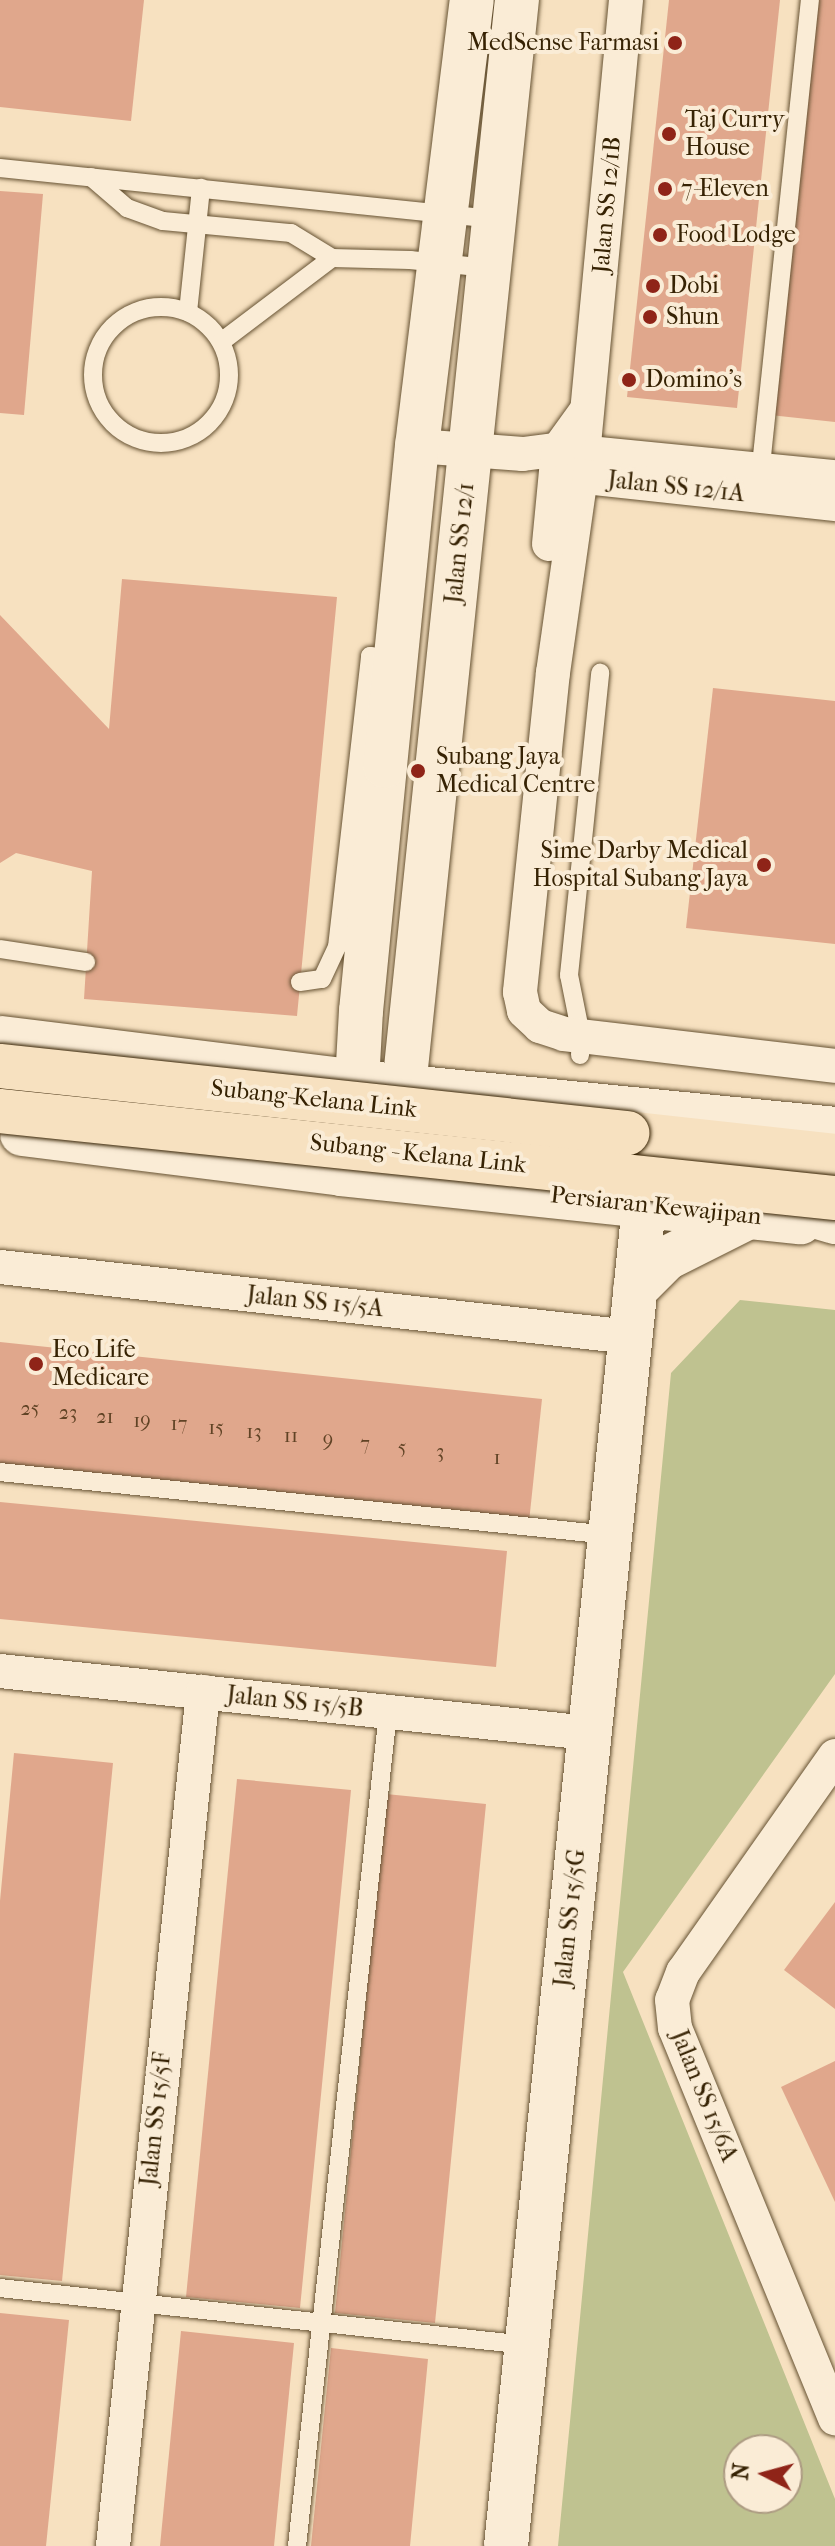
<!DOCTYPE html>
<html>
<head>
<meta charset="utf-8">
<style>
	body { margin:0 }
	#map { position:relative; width:835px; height:2546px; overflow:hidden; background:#f7e1c0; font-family:"IM FELL French Canon",serif }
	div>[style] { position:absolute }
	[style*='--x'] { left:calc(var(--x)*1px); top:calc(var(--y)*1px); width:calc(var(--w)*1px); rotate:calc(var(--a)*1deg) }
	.green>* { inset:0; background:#bfc290 }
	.building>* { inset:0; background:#e0a78c }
	.roads { filter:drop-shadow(0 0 2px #665232) drop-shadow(0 0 2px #665232) }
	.lane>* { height:18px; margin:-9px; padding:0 9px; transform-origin:9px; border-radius:9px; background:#faecd6 }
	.lane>.ring { margin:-9px; padding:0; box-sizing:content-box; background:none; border:18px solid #faecd6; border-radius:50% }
	.street>* { height:34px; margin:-17px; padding:0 17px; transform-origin:17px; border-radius:17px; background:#faecd6 }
	.secondary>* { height:44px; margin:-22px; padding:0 22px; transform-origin:22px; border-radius:22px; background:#faecd6 }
	.primary>* { height:44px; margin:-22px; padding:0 22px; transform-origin:22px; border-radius:22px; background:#f7e1c0 }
	.bridges { filter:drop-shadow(0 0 2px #362203) drop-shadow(0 0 2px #362203) }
	.primary-bridge>* { height:44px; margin:-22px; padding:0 22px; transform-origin:22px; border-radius:22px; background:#f7e1c0 }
	.dots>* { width:22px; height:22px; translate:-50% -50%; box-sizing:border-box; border:4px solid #faecd6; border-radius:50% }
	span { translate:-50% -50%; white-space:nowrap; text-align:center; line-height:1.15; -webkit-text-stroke:8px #faecd6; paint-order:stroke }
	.number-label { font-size:20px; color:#604325 }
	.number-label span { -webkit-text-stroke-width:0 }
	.poi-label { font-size:24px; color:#362203 }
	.right { translate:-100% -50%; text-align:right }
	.left { translate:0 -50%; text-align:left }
	.street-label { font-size:24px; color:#362203 }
	.north { position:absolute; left:723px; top:2434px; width:80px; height:80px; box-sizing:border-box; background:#faecd6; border:2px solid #ac9b82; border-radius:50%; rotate:276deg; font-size:22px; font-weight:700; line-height:32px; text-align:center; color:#362203 }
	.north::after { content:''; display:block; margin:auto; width:28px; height:36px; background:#8f2418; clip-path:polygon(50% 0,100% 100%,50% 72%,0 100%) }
</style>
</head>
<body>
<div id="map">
	<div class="green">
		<div style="clip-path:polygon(evenodd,740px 1300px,835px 1310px,835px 1674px,623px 1972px,835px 2499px,835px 2546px,558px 2546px,671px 1373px,740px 1300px,739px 2450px,787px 2450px,787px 2498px,739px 2498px,739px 2450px)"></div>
	</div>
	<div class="building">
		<div style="clip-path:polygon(0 0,144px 0,131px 121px,0 107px)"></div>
		<div style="clip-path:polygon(669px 0,780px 0,737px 408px,627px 397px)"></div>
		<div style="clip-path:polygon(814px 0,835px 0,835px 422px,770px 415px)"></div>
		<div style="clip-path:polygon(0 191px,43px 194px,24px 415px,0 413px)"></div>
		<div style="clip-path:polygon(122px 579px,337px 597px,297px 1016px,84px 999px,92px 871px,16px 853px,0 863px,0 615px,109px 729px)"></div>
		<div style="clip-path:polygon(713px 688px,835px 701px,835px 944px,686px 928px)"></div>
		<div style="clip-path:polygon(0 1342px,542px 1399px,529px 1522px,0 1467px)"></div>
		<div style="clip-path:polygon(0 1502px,507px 1551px,496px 1667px,0 1619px)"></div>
		<div style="clip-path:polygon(14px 1753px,113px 1763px,62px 2281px,0 2275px,0 1901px)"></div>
		<div style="clip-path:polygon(237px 1779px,351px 1790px,300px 2308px,186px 2297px)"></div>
		<div style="clip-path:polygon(386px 1794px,486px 1804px,435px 2323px,335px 2313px)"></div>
		<div style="clip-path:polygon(835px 1902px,835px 2009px,784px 1970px)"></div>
		<div style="clip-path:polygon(835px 2061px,835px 2202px,781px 2087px)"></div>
		<div style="clip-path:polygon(0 2313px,69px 2320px,46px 2546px,0 2546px)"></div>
		<div style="clip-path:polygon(181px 2331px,294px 2343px,274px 2546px,160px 2546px)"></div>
		<div style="clip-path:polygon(331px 2348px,428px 2359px,410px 2546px,311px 2546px)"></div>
	</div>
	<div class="roads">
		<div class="lane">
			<div style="--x:0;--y:168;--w:497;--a:5.9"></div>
			<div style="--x:91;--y:177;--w:48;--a:40.7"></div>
			<div style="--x:127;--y:208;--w:38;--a:20"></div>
			<div style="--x:163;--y:221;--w:129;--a:5.4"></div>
			<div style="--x:291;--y:233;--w:48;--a:31.4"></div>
			<div style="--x:332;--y:258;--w:78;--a:1.5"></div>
			<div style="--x:410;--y:260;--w:78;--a:5.9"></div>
			<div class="ring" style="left:93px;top:307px;width:118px;height:118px"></div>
			<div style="--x:188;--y:312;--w:125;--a:-84"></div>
			<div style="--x:221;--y:342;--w:139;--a:-37.1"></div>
			<div style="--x:760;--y:475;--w:478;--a:-84"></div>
			<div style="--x:0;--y:949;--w:87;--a:8.6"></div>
			<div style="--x:300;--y:982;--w:22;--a:-8"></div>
			<div style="--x:322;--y:979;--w:35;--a:-65"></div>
			<div style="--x:337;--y:947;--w:293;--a:-83.5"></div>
			<div style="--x:370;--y:656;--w:26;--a:7"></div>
			<div style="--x:580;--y:1055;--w:20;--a:-87"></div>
			<div style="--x:581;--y:1035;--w:61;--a:-101.3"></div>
			<div style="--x:569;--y:975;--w:304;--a:-84.1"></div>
			<div style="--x:0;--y:1472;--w:613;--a:5.9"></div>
			<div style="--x:0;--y:2288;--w:529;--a:6.18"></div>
			<div style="--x:297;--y:2546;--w:839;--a:-83.77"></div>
		</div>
		<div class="street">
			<div style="--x:626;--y:0;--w:478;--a:95.4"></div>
			<div style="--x:581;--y:476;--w:198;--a:98.1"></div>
			<div style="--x:553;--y:672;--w:322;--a:95.9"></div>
			<div style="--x:520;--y:992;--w:19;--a:78"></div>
			<div style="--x:524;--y:1011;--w:22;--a:43"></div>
			<div style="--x:540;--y:1026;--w:25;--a:18"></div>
			<div style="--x:564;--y:1034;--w:273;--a:6.7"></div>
			<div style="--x:417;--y:446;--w:106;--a:4.3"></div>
			<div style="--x:523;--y:454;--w:35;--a:-7"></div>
			<div style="--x:558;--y:450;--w:278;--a:5.6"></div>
			<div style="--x:558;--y:474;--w:279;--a:6.2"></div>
			<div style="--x:549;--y:544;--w:94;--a:-84.5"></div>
			<div style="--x:558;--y:450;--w:49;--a:-54.1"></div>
			<div style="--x:0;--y:1267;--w:634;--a:6.34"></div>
			<div style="--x:0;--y:1671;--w:592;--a:6.01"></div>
			<div style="--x:835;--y:1756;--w:264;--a:125.1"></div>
			<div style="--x:683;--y:1972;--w:30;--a:111"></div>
			<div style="--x:672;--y:2000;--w:28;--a:84"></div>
			<div style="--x:675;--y:2028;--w:422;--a:67.7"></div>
			<div style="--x:113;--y:2546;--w:859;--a:-83.98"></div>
		</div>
		<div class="secondary">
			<div style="--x:0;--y:1038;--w:360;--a:7"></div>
			<div style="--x:357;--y:1082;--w:480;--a:5.6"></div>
			<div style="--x:22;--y:1134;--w:321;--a:7.1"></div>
			<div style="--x:341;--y:1174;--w:462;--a:6"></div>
			<div style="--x:361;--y:1143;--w:61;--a:-93.8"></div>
			<div style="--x:357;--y:1082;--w:71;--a:-86.8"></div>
			<div style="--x:361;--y:1011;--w:246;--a:-84.4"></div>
			<div style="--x:385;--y:766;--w:322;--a:-84.3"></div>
			<div style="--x:417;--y:446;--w:449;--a:-83"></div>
			<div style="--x:341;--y:1174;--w:16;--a:-14"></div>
			<div style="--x:357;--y:1170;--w:34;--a:-30"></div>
			<div style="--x:386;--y:1153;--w:23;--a:-61"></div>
			<div style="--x:397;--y:1133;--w:47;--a:-81.3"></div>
			<div style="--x:404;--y:1087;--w:1093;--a:-84.07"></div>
			<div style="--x:770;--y:1203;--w:68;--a:16.3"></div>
			<div style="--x:635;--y:1290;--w:45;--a:-45"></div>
			<div style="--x:667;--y:1258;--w:94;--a:-26.6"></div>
			<div style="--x:506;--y:2546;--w:1348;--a:-84.12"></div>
		</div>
		<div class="primary">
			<div style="--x:627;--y:1133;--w:209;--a:6.3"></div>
		</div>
	</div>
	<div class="bridges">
		<div class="primary-bridge">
			<div style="--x:0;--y:1066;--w:631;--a:6.1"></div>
			<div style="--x:0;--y:1111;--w:840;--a:5.95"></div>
		</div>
	</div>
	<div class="dots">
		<div style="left:675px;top:43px;background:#8f2418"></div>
		<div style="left:669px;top:134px;background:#8f2418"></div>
		<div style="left:665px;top:189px;background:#8f2418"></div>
		<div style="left:660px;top:235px;background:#8f2418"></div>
		<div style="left:653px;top:286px;background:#8f2418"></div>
		<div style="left:650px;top:317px;background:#8f2418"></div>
		<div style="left:629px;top:380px;background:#8f2418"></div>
		<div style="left:418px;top:771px;background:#8f2418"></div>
		<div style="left:764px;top:865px;background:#8f2418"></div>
		<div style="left:36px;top:1364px;background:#8f2418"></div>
	</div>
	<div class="number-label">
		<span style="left:30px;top:1408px">25</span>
		<span style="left:68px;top:1412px">23</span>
		<span style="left:105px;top:1416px">21</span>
		<span style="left:142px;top:1420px">19</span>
		<span style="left:179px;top:1423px">17</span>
		<span style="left:216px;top:1427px">15</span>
		<span style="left:254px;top:1431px">13</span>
		<span style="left:291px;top:1435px">11</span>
		<span style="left:328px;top:1439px">9</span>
		<span style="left:365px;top:1443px">7</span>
		<span style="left:402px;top:1447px">5</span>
		<span style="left:440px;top:1451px">3</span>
		<span style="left:497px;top:1457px">1</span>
	</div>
	<div class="poi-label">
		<span class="right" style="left:659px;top:43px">MedSense Farmasi</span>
		<span class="left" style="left:685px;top:134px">Taj Curry<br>House</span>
		<span class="left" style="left:681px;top:189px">7-Eleven</span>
		<span class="left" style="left:676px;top:235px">Food Lodge</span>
		<span class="left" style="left:669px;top:286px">Dobi</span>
		<span class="left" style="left:666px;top:317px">Shun</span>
		<span class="left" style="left:645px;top:380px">Domino's</span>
		<span class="left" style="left:436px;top:771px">Subang Jaya<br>Medical Centre</span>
		<span class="right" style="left:748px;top:865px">Sime Darby Medical<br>Hospital Subang Jaya</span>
		<span class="left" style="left:52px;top:1364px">Eco Life<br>Medicare</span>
	</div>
	<div class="street-label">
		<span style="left:607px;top:205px;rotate:-85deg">Jalan SS 12/1B</span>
		<span style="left:676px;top:487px;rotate:6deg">Jalan SS 12/1A</span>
		<span style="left:460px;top:543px;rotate:-84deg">Jalan SS 12/1</span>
		<span style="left:314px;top:1099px;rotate:6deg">Subang-Kelana Link</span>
		<span style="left:418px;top:1154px;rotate:6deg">Subang - Kelana Link</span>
		<span style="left:656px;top:1206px;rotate:6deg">Persiaran Kewajipan</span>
		<span style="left:315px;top:1302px;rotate:6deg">Jalan SS 15/5A</span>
		<span style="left:295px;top:1702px;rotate:6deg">Jalan SS 15/5B</span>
		<span style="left:570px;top:1918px;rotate:-84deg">Jalan SS 15/5G</span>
		<span style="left:704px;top:2096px;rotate:68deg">Jalan SS 15/6A</span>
		<span style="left:156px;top:2119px;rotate:-84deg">Jalan SS 15/5F</span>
	</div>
	<div class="north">N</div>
</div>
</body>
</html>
